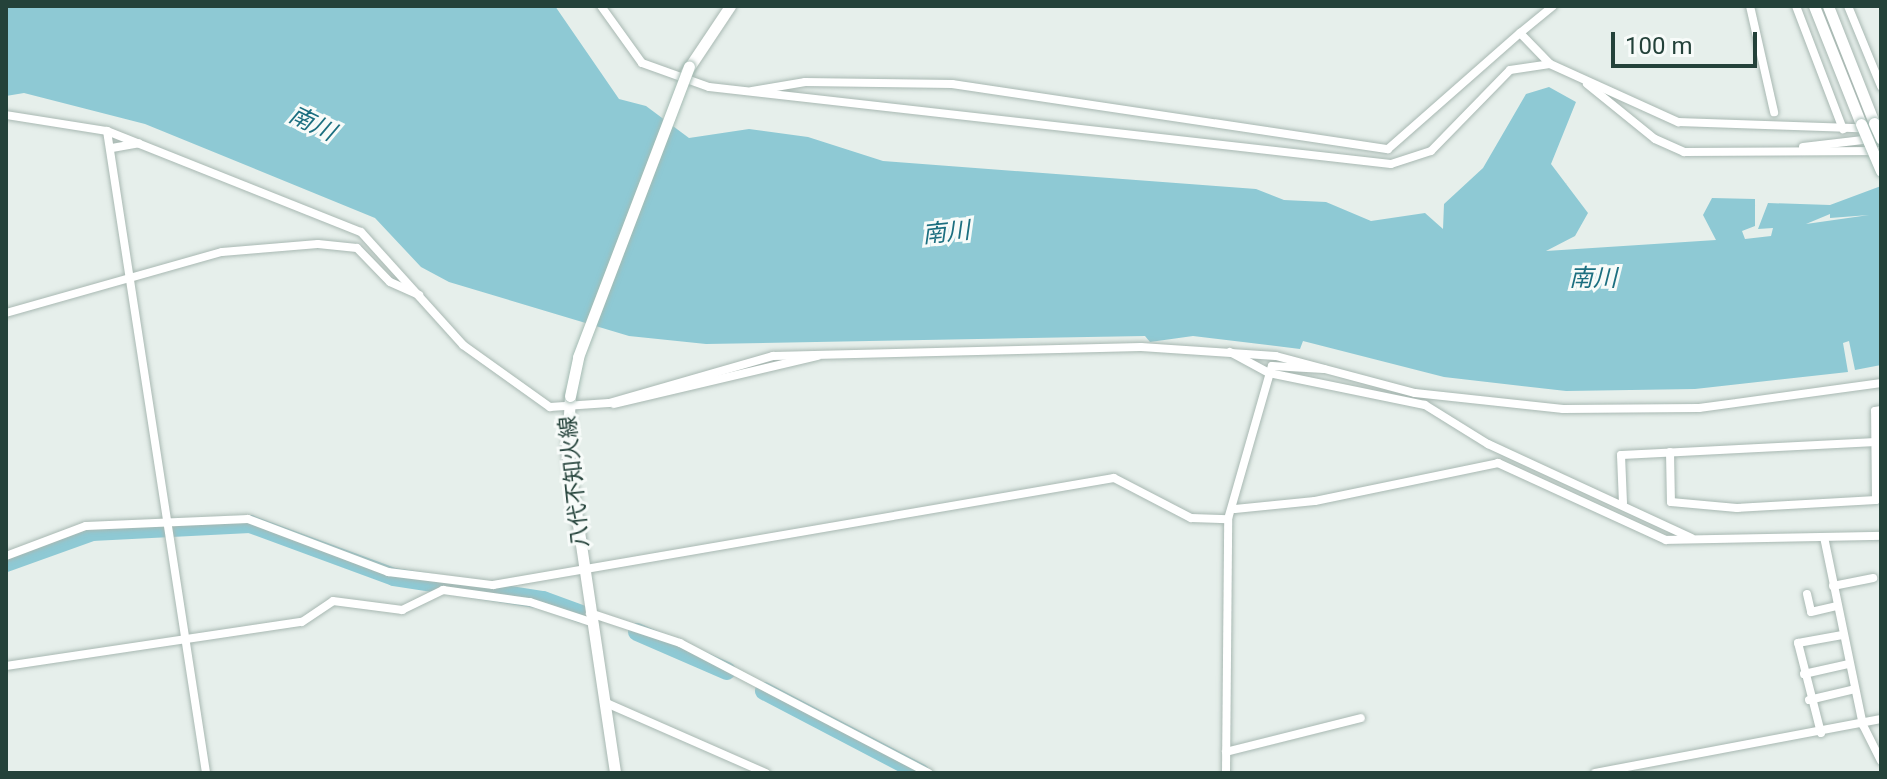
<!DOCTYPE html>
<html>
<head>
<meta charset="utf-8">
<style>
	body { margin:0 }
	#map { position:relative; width:1887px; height:779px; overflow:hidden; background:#e6efeb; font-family:Roboto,"Noto Sans JP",sans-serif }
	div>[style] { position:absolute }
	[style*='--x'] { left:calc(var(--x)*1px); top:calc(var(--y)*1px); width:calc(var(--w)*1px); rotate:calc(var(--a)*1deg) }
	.water>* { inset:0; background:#8ec9d4 }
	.river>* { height:18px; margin:-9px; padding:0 9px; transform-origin:9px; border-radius:9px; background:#8ec9d4 }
	.roads { filter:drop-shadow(0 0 2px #a8b8b2) drop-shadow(0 0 2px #a8b8b2) }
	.street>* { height:8px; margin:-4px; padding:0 4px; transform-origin:4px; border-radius:4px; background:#fff }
	.secondary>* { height:11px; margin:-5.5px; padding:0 5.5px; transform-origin:5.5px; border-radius:5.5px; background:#fff }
	.bridges { filter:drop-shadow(0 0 2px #a4bbb3) drop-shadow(0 0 2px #a4bbb3) }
	.secondary-bridge>* { height:11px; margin:-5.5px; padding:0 5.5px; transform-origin:5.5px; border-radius:5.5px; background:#fff }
	span { translate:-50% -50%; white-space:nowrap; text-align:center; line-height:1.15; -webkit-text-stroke:6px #f7fbf9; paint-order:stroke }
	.street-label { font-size:22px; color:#24423a }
	.water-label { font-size:24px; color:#1c6f80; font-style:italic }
	.frame { position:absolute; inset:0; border:8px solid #24423a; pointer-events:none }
	.scale { position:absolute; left:1611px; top:32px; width:146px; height:36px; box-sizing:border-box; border:4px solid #24423a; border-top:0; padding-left:10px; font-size:24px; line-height:28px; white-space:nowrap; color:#24423a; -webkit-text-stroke:6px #f7fbf9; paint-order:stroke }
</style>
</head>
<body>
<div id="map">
	<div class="water">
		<div style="clip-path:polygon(evenodd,6px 6px,555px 6px,619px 99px,646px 106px,689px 138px,749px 129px,808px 137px,883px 161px,1256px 189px,1284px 200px,1326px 202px,1371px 221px,1425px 213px,1443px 229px,1444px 204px,1483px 168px,1526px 94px,1549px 87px,1576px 102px,1551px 164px,1588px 213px,1575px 236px,1546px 251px,1716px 240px,1703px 215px,1712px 198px,1755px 199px,1755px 226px,1742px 231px,1745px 239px,1771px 236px,1773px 228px,1758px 229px,1768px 203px,1830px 205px,1881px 186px,1881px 365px,1855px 370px,1849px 341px,1843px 343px,1848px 372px,1695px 389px,1566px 391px,1444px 377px,1303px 341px,1300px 349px,1193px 336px,1150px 342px,1145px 336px,706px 344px,629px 336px,449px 282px,421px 267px,375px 218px,145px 124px,24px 93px,6px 96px,6px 6px,1830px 214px,1830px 218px,1869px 215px,1806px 224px,1830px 214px)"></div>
	</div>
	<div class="river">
		<div style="--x:6;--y:563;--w:91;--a:-19.8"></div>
		<div style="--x:92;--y:532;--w:158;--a:-2.9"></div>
		<div style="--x:250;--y:524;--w:153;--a:20.2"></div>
		<div style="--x:394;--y:577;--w:151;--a:8.8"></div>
		<div style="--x:543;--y:600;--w:40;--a:20.2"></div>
		<div style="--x:637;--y:632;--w:98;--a:23.4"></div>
		<div style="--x:764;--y:691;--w:177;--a:27.6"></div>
	</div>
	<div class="roads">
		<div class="street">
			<div style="--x:601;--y:6;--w:70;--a:54.3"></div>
			<div style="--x:642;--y:63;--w:71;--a:19.7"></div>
			<div style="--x:709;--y:87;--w:686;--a:6.44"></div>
			<div style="--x:1391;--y:164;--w:42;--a:-18"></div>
			<div style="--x:1431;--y:151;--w:113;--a:-45.7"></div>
			<div style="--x:1510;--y:70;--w:40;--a:-8.5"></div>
			<div style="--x:1553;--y:6;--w:43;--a:140.7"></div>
			<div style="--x:1520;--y:33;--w:43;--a:45.9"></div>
			<div style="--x:1550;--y:64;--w:141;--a:24.4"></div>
			<div style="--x:1678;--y:122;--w:203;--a:2"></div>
			<div style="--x:1750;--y:6;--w:109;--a:77.2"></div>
			<div style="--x:1796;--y:6;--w:132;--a:69.1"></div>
			<div style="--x:1848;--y:6;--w:87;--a:67.6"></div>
			<div style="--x:1587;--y:84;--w:87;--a:39"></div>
			<div style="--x:1655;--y:139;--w:32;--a:24"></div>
			<div style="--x:1684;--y:152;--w:197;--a:-0.3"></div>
			<div style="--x:752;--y:91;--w:54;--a:-9.6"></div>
			<div style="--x:805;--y:82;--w:147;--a:0.8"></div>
			<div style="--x:952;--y:84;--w:441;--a:8.5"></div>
			<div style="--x:1388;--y:149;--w:176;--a:-41.3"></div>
			<div style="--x:6;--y:115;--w:102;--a:9"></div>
			<div style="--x:107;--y:131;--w:273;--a:21.7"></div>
			<div style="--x:361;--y:232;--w:152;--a:47.9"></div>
			<div style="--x:463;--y:345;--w:107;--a:35.5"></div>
			<div style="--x:550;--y:407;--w:59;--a:-3.9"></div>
			<div style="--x:609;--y:403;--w:171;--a:-16"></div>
			<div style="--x:773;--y:356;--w:368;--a:-1.4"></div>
			<div style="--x:1141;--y:347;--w:135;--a:3.8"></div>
			<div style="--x:1276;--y:356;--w:144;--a:14.9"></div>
			<div style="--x:1415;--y:393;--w:149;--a:6.2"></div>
			<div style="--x:1563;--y:409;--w:136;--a:-0.4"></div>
			<div style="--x:1699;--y:408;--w:184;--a:-7.8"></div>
			<div style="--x:107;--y:131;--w:650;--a:81.23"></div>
			<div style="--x:1803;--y:147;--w:69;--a:-6.6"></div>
			<div style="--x:112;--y:148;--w:27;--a:-10"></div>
			<div style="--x:6;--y:313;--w:224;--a:-15.8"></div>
			<div style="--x:222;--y:252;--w:96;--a:-4.8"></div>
			<div style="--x:318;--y:244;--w:39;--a:6"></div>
			<div style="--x:357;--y:248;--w:47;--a:45.9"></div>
			<div style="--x:390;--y:282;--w:32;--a:24"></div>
			<div style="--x:1230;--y:352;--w:44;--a:28.3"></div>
			<div style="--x:1269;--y:373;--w:159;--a:11.6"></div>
			<div style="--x:1425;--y:405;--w:74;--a:31.8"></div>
			<div style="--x:1488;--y:444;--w:224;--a:24.8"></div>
			<div style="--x:614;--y:404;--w:209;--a:-13.3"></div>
			<div style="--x:1670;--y:452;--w:50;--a:88.9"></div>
			<div style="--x:1671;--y:502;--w:66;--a:5.2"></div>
			<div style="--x:1737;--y:508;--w:139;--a:-3.3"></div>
			<div style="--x:1876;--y:500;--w:89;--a:-90.6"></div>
			<div style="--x:1875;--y:411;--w:6;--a:-9"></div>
			<div style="--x:1623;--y:503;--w:48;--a:-92.4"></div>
			<div style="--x:1621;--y:455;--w:256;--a:-2.9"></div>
			<div style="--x:1235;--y:509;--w:80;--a:-5.7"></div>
			<div style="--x:1315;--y:501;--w:187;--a:-11.7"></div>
			<div style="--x:1498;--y:463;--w:185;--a:24.6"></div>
			<div style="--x:1666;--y:540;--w:215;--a:-1.1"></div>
			<div style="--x:1824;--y:537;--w:192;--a:78.3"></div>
			<div style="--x:1863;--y:725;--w:40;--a:63.4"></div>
			<div style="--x:6;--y:556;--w:85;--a:-20.6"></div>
			<div style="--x:86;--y:526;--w:162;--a:-2.5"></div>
			<div style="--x:248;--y:519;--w:150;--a:20.7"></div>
			<div style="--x:388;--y:572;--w:106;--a:7.1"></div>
			<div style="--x:493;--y:585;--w:630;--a:-9.78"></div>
			<div style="--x:1114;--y:478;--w:87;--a:27.5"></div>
			<div style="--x:1191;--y:518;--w:37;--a:2"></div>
			<div style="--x:1833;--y:586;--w:41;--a:-11.3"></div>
			<div style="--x:1807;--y:594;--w:18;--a:77"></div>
			<div style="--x:1811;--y:612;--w:27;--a:-13"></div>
			<div style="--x:590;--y:613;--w:95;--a:18.4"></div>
			<div style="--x:680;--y:643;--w:281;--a:27.6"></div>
			<div style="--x:6;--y:666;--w:299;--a:-8.5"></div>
			<div style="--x:302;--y:622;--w:37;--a:-34"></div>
			<div style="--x:333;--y:601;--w:70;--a:7.4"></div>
			<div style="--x:402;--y:610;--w:46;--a:-26"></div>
			<div style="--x:443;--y:590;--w:88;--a:7.9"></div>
			<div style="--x:530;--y:602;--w:64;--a:18.2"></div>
			<div style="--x:1804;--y:674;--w:45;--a:-12.8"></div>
			<div style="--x:1809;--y:700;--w:47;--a:-13.4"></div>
			<div style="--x:604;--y:702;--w:177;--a:23.7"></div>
			<div style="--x:1821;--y:733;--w:93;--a:-104.3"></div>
			<div style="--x:1798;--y:643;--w:45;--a:-10.3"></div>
			<div style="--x:1226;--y:752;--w:139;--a:-14.1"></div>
			<div style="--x:1226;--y:773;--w:254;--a:-89.5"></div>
			<div style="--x:1228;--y:519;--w:159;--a:-74"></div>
			<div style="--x:1272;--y:366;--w:52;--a:3.3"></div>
			<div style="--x:1595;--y:773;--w:291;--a:-10.7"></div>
		</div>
		<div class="secondary">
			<div style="--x:1814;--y:6;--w:127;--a:68.3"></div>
			<div style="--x:1828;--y:6;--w:126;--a:68.5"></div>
			<div style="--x:686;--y:72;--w:79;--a:-56.3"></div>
			<div style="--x:570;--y:396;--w:55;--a:93.1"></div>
			<div style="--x:567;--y:451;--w:326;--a:81.5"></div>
		</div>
	</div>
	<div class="bridges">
		<div class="secondary-bridge">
			<div style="--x:1874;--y:123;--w:17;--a:66"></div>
			<div style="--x:1861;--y:124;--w:51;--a:66.9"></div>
			<div style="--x:570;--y:396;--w:40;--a:-78"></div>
			<div style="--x:578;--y:357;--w:311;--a:-69.1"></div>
		</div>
	</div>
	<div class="street-label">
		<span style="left:574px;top:482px;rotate:-96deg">八代不知火線</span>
	</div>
	<div class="water-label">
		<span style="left:312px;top:124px;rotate:26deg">南川</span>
		<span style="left:946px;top:233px;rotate:-6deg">南川</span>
		<span style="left:1593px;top:279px">南川</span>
	</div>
	<div class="frame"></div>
	<div class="scale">100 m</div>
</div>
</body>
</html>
